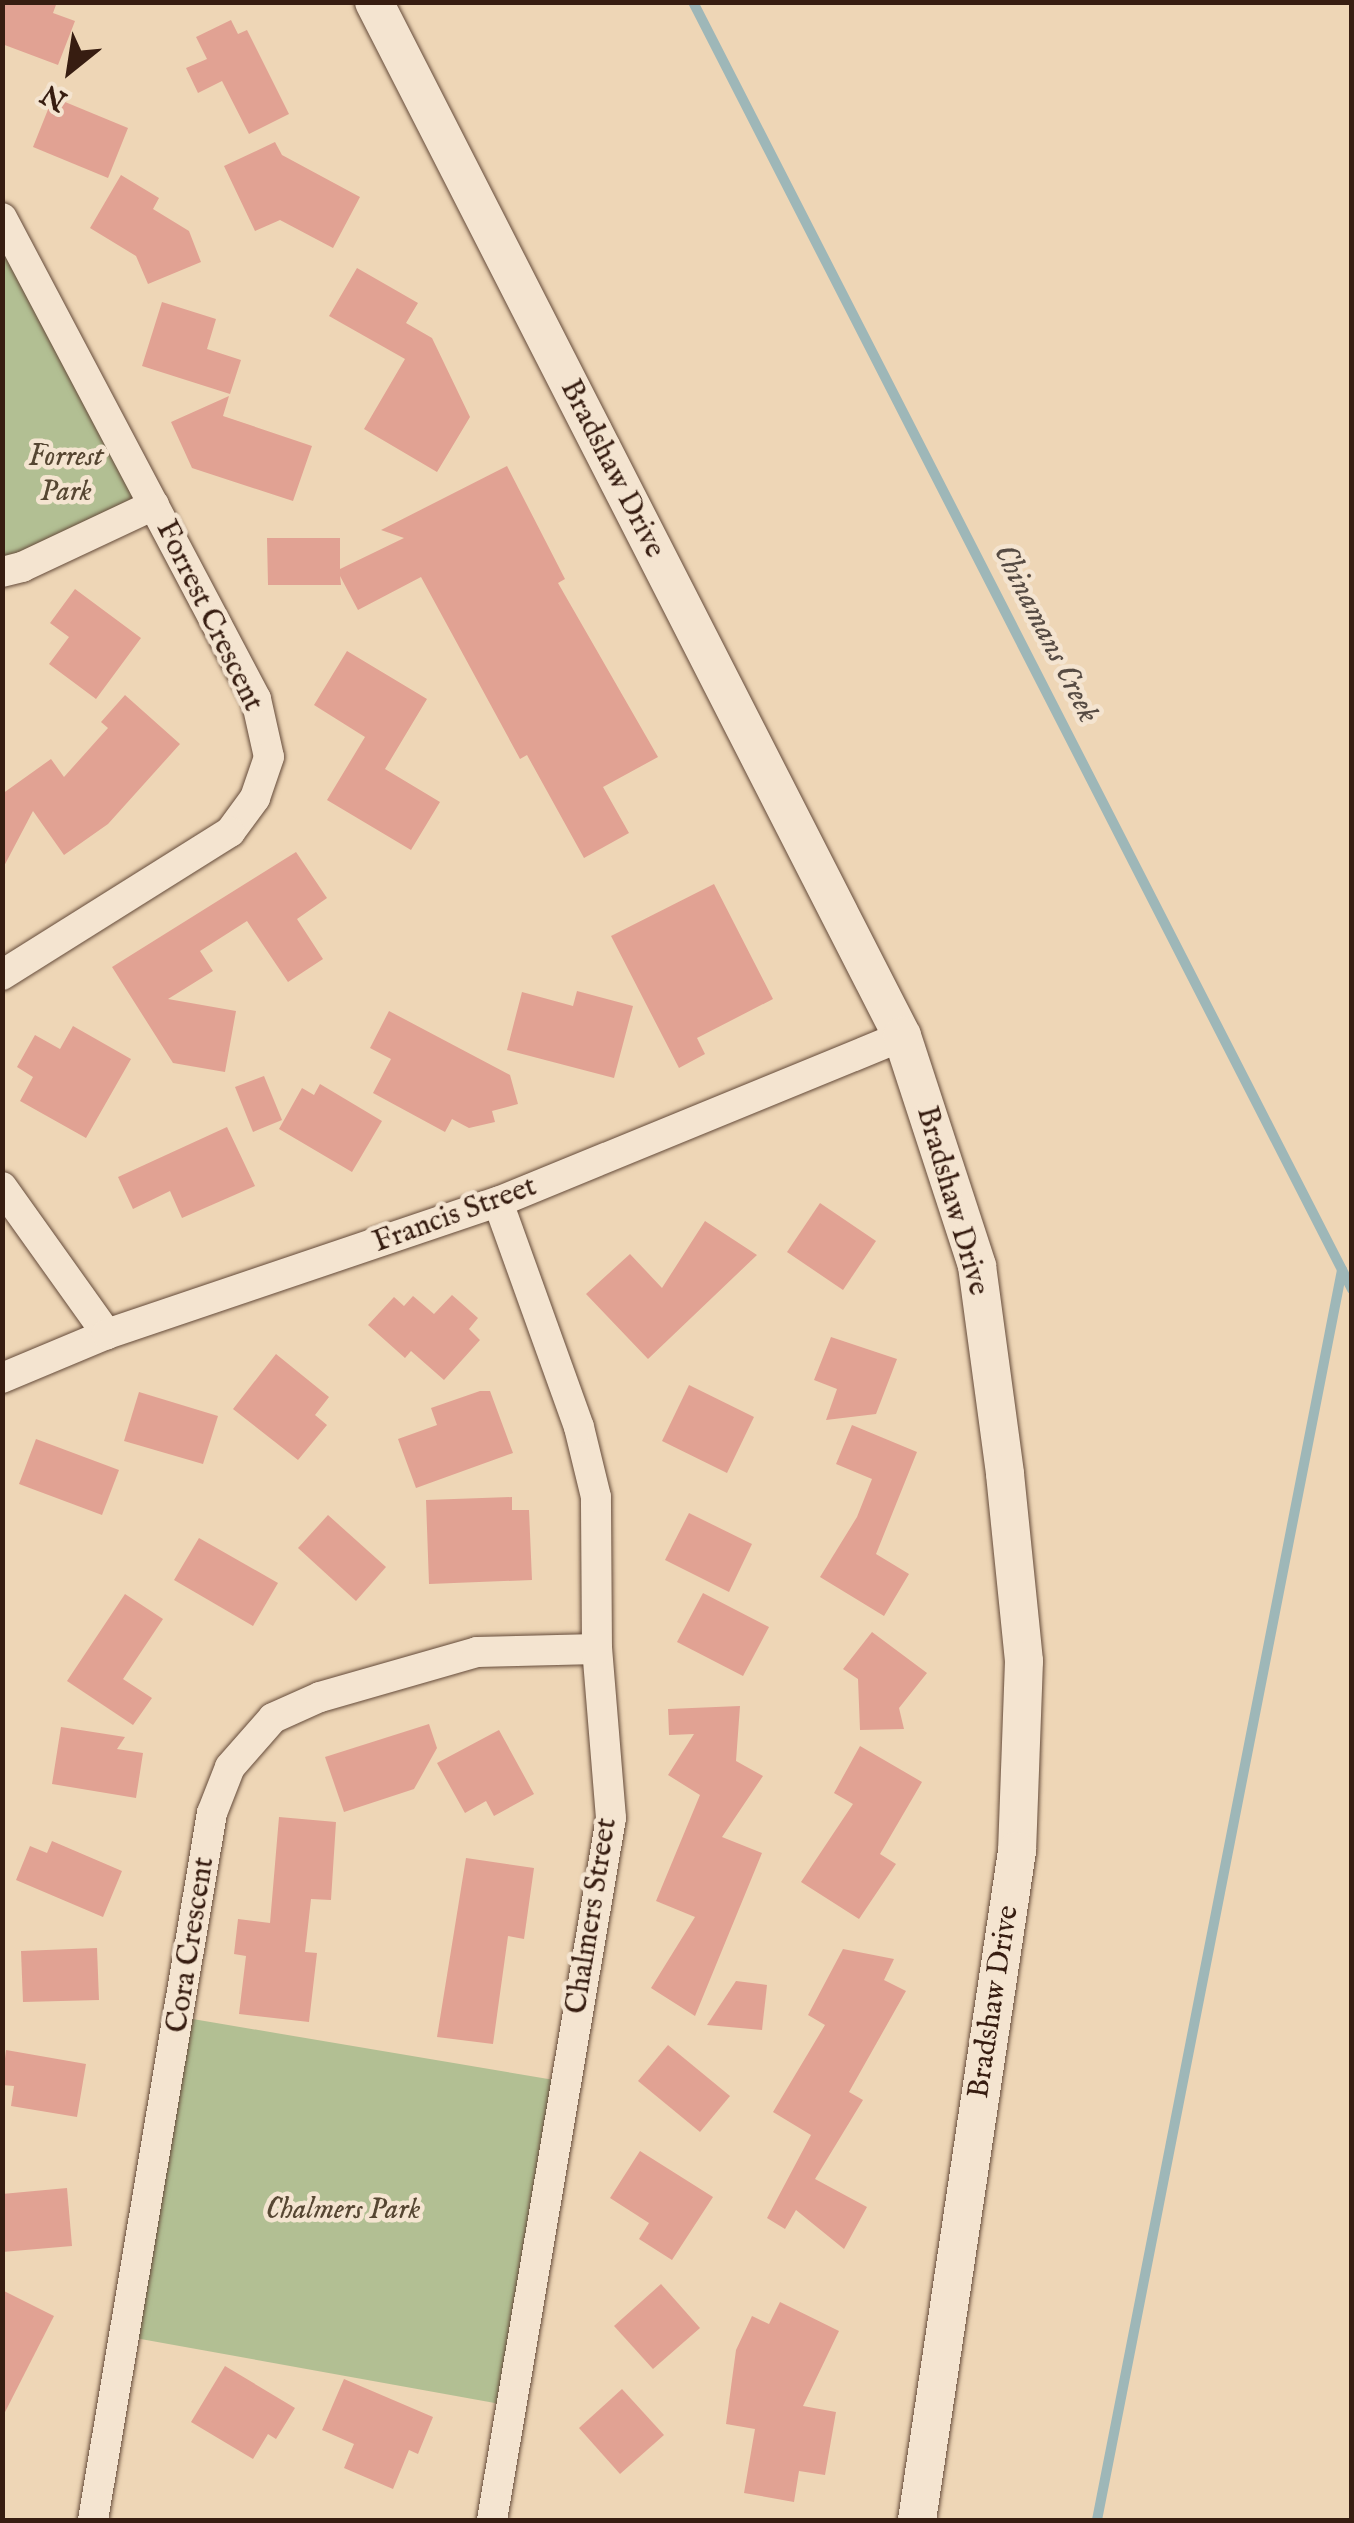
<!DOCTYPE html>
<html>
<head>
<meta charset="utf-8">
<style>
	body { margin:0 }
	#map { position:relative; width:1354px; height:2523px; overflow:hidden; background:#eed6b6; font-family:"IM FELL English",serif }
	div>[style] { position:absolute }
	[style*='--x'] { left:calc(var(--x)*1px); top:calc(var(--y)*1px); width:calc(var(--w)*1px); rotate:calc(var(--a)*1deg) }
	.green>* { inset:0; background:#b2bf93 }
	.stream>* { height:10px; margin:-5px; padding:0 5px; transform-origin:5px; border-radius:5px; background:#9eb7b8 }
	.building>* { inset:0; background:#e1a293 }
	.roads { filter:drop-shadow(0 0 2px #654b3a) drop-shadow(0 0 2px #654b3a) }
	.minor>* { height:30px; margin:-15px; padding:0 15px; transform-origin:15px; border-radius:15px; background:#f4e4d0 }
	.tertiary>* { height:38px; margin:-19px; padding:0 19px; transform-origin:19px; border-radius:19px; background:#f4e4d0 }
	span { translate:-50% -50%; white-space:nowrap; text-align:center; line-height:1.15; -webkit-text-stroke:9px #f4e4d0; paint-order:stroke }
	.park-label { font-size:30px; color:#564632; font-style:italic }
	.street-label { font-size:30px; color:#371d11 }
	.water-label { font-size:32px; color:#564b43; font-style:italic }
	.frame { position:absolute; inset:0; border:5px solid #371d11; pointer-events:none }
	.north { position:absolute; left:20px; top:20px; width:100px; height:100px; -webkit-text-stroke:8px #f4e4d0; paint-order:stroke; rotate:210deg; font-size:28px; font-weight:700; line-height:40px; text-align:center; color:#371d11 }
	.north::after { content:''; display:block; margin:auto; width:35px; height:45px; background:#371d11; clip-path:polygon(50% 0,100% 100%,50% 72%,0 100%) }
</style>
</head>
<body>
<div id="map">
	<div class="green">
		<div style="clip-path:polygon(2px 218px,154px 505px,2px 572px)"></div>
		<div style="clip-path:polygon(181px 2017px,566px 2082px,512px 2406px,124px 2336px)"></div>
	</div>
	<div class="stream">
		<div style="--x:693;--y:2;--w:1446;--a:62.89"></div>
		<div style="--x:1097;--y:2520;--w:1274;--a:-78.91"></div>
	</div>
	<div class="building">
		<div style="clip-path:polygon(2px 2px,57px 2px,53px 13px,75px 21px,58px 65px,2px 44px)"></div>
		<div style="clip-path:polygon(231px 20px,238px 34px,247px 30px,289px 114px,249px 134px,222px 81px,198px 93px,186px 68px,207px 59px,196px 37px)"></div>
		<div style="clip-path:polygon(53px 97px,128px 128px,108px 178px,33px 147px)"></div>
		<div style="clip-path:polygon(275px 142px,282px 155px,360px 197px,333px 248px,280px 220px,255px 231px,224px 166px)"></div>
		<div style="clip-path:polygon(121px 175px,159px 198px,153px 209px,189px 231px,201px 262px,148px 284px,136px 256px,90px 228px)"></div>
		<div style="clip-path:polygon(357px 268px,418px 303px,406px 323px,432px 338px,470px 417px,437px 472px,364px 429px,405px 359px,329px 316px)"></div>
		<div style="clip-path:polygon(162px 302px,216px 319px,207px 349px,241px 360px,230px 394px,142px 366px)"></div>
		<div style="clip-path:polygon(229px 396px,223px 416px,312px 446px,293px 501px,192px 468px,171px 422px)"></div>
		<div style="clip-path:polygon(507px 466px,565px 579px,558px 583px,658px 757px,603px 787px,629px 833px,584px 858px,527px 755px,520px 759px,421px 577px,358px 610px,340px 576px,341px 585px,268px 585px,267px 538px,340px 538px,340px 569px,404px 538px,381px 530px)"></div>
		<div style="clip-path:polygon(75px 589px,141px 638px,96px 699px,49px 664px,69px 637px,50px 623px)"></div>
		<div style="clip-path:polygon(347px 651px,427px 699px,385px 769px,440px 802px,411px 850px,327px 800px,365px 737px,314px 705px)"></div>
		<div style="clip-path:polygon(125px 695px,180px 744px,108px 824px,64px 855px,33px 811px,2px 870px,2px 794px,51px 759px,64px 777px,108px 728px,101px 722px)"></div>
		<div style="clip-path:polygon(296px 852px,327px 898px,297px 919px,323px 959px,288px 982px,247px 921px,200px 951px,213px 971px,168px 999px,236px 1011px,225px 1072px,173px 1063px,112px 967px)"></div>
		<div style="clip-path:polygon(714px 884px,773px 999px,697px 1038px,705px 1054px,679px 1068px,611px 936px)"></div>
		<div style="clip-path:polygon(577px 991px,633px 1006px,614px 1078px,507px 1050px,522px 992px,573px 1006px)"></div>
		<div style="clip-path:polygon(389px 1011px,510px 1075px,518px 1104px,492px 1111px,495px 1122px,469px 1128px,452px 1119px,445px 1132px,373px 1093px,391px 1059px,370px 1048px)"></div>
		<div style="clip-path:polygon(73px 1026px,131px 1059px,86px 1138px,20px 1101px,33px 1077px,17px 1067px,35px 1035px,60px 1049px)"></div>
		<div style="clip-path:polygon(264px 1076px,282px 1120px,253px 1132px,235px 1087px)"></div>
		<div style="clip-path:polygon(320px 1084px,382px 1121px,352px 1172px,279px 1129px,302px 1088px,314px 1095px)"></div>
		<div style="clip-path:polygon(227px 1127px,255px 1186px,182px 1218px,170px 1191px,133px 1209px,118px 1177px)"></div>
		<div style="clip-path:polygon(820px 1203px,876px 1241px,843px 1290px,787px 1252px)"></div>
		<div style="clip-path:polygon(705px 1221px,757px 1255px,648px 1359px,586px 1294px,630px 1254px,662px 1288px)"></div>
		<div style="clip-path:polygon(452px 1295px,478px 1318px,469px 1329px,480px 1340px,444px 1380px,411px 1351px,405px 1358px,368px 1325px,394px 1297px,404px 1306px,413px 1296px,434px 1314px)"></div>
		<div style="clip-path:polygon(831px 1337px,897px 1359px,876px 1414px,826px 1420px,837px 1389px,814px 1380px)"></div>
		<div style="clip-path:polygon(276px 1354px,329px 1397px,315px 1415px,327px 1425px,298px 1460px,233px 1409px)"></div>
		<div style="clip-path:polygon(689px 1385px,754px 1417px,727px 1473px,662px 1441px)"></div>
		<div style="clip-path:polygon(480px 1391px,490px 1391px,513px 1453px,416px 1488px,398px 1439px,437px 1425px,431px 1408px)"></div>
		<div style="clip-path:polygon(139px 1392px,218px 1416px,203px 1464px,124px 1441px)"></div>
		<div style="clip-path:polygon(852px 1425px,917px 1452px,876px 1554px,909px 1574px,884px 1616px,820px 1577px,857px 1517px,872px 1479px,836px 1464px)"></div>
		<div style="clip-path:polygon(36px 1439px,119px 1470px,102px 1515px,19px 1484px)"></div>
		<div style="clip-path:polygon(512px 1497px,512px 1510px,529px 1510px,532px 1580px,429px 1584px,426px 1500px)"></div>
		<div style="clip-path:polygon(689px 1513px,752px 1544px,729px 1592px,665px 1560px)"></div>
		<div style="clip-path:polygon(328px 1515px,386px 1567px,356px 1601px,298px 1548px)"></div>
		<div style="clip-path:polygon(199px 1538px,278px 1583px,253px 1626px,174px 1580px)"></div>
		<div style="clip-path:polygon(703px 1593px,769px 1627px,743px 1676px,677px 1642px)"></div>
		<div style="clip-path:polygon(125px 1594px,163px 1619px,123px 1679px,152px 1698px,133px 1725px,67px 1681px)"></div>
		<div style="clip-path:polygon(872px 1632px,927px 1673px,899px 1708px,904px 1729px,860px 1730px,858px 1679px,843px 1669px)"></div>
		<div style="clip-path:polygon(740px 1706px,736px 1761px,763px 1776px,722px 1837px,762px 1853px,695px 2016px,651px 1988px,695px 1917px,656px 1901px,700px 1795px,668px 1775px,694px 1734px,669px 1735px,668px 1709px)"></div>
		<div style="clip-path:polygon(429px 1724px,437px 1748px,414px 1789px,344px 1812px,325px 1757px)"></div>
		<div style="clip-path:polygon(61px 1727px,125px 1737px,117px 1749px,143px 1753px,136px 1798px,52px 1784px)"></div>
		<div style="clip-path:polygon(499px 1730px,534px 1794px,494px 1816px,486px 1801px,465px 1813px,437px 1763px)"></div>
		<div style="clip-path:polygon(860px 1746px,922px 1782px,880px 1854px,896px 1864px,859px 1919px,801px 1882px,853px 1804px,834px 1793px)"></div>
		<div style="clip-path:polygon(279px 1817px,336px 1822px,331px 1900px,311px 1899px,305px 1952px,317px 1953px,309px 2022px,239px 2014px,246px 1956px,234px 1954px,238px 1919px,270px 1923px)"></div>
		<div style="clip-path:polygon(52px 1841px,122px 1871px,103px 1917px,16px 1880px,30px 1846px,47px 1853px)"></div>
		<div style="clip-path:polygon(466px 1858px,534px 1868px,524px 1939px,508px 1936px,493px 2044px,437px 2037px)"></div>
		<div style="clip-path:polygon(97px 1948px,99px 2000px,23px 2002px,21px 1951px)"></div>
		<div style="clip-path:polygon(843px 1949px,894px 1959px,884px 1980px,906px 1991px,849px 2092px,863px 2100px,815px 2179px,867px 2207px,844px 2249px,796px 2210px,785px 2229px,767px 2218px,811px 2135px,773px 2112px,825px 2025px,808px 2015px)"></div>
		<div style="clip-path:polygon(736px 1981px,767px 1985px,762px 2030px,707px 2025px)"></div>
		<div style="clip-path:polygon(668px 2045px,730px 2096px,700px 2132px,638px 2081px)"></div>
		<div style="clip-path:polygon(6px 2050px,86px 2064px,77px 2117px,11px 2106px,14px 2086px,2px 2085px)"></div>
		<div style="clip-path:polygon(640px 2151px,713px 2197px,672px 2260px,639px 2239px,649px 2223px,610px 2198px)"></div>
		<div style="clip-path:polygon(67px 2188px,72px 2246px,2px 2252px,2px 2194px)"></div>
		<div style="clip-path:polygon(661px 2284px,700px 2328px,653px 2369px,614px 2326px)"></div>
		<div style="clip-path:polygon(2px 2290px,54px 2316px,2px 2418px)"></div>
		<div style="clip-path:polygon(780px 2302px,839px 2331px,803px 2406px,836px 2412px,825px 2475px,799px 2471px,794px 2502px,744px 2493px,755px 2429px,726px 2424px,736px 2350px,752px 2316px,769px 2324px)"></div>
		<div style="clip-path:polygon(225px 2366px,295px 2408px,276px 2439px,268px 2434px,253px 2459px,191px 2422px)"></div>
		<div style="clip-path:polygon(344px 2379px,433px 2417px,418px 2454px,409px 2450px,393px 2489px,344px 2468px,354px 2444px,322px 2430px)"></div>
		<div style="clip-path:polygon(622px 2389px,664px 2435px,620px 2474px,579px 2428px)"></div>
	</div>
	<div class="roads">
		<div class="minor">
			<div style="--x:2;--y:218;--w:544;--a:62.16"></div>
			<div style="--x:256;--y:699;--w:59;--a:77.4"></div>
			<div style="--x:269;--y:757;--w:43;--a:108.9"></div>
			<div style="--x:255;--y:798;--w:42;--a:126.3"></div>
			<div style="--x:230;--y:832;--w:269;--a:147.9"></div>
			<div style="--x:2;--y:572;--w:21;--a:-14"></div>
			<div style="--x:22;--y:567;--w:146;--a:-25.2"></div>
			<div style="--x:2;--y:1187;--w:181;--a:54.5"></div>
			<div style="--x:2;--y:1378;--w:114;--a:-22.7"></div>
			<div style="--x:107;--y:1334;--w:413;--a:-18.7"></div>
			<div style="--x:498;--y:1202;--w:437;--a:-22.3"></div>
			<div style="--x:93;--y:2520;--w:717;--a:-80.45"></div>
			<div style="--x:212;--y:1813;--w:49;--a:-68.6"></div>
			<div style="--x:230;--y:1767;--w:65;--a:-48.7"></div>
			<div style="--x:273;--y:1718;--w:51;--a:-24.1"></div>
			<div style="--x:320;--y:1697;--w:163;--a:-16"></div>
			<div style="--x:477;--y:1652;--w:120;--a:-1.4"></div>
			<div style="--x:492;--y:2520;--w:712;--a:-80.38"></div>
			<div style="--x:611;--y:1818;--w:170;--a:-94.7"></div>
			<div style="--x:597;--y:1649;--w:152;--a:-90.4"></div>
			<div style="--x:596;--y:1497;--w:72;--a:-103.7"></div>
			<div style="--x:579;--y:1427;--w:239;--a:-109.8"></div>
		</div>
		<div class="tertiary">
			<div style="--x:374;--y:2;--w:1161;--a:62.95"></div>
			<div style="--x:902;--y:1036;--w:242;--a:71.9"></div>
			<div style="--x:977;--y:1266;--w:210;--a:82.3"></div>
			<div style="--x:1005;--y:1474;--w:188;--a:84.2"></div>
			<div style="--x:1024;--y:1661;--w:190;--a:92.1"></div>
			<div style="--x:1017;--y:1851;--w:676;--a:98.5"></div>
		</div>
	</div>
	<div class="park-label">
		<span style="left:66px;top:474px">Forrest<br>Park</span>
		<span style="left:343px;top:2210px">Chalmers Park</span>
	</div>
	<div class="street-label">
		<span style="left:612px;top:469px;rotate:63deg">Bradshaw Drive</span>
		<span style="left:209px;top:616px;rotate:64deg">Forrest Crescent</span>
		<span style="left:952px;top:1201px;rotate:74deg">Bradshaw Drive</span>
		<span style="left:455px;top:1215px;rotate:-20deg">Francis Street</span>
		<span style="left:592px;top:1916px;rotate:-81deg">Chalmers Street</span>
		<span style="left:191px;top:1945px;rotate:-81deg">Cora Crescent</span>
		<span style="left:994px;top:2002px;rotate:-81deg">Bradshaw Drive</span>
	</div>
	<div class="water-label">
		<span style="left:1045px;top:634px;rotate:63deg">Chinamans Creek</span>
	</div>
	<div class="frame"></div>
	<div class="north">N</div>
</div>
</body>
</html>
